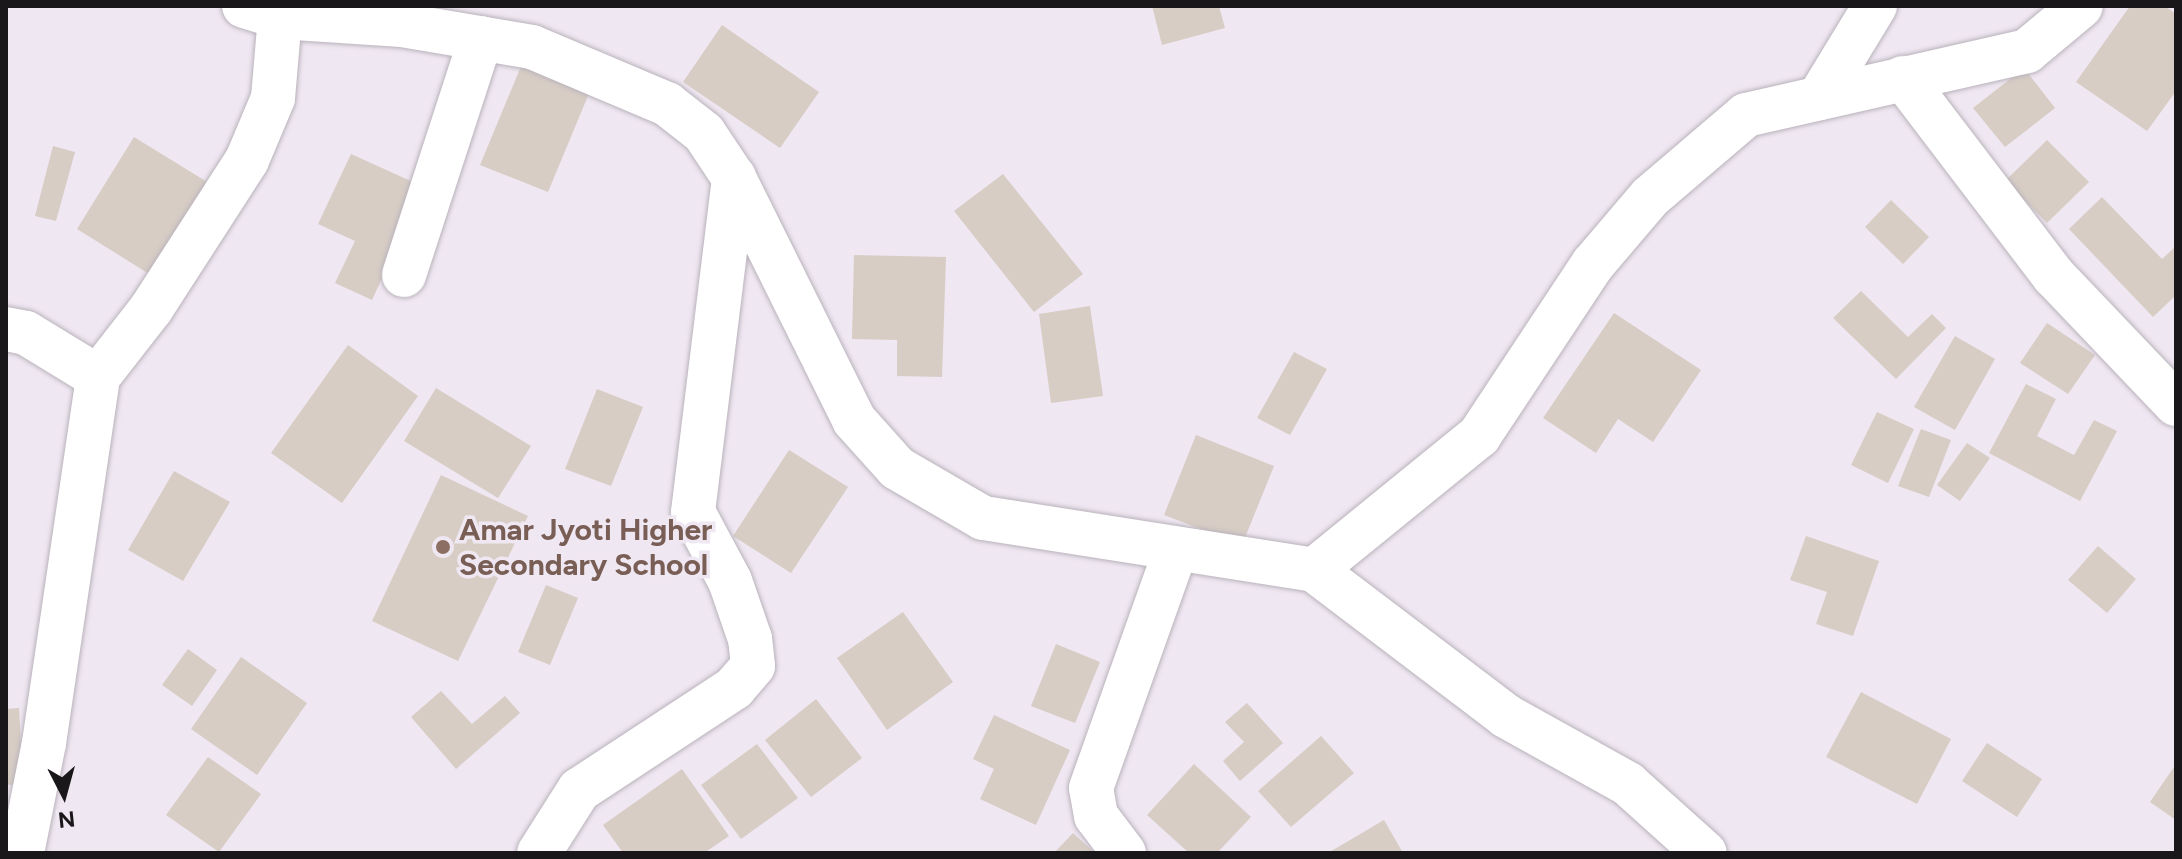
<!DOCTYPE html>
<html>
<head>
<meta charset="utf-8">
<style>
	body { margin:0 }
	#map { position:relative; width:2182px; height:859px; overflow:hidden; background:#efe7f1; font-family:Figtree,sans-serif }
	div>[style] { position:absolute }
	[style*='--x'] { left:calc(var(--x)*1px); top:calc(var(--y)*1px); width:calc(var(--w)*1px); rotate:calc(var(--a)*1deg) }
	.building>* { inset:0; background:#d7cdc5 }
	.roads { filter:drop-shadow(0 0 2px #b9b2bb) drop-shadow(0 0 2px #b9b2bb) }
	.minor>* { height:44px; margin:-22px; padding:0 22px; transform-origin:22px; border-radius:22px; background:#fff }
	.dots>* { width:22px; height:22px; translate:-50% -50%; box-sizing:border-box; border:4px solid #efe7f1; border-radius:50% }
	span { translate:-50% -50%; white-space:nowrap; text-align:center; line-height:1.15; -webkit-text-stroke:7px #efe7f1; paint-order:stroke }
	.education-label { font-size:30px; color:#785e54; font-weight:700 }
	.left { translate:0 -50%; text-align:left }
	.frame { position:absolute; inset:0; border:8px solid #1a171a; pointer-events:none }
	.north { position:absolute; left:24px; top:755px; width:80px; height:80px; -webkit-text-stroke:6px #efe7f1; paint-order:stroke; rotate:174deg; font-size:22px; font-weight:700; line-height:32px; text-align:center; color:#1a171a }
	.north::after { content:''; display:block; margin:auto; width:28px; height:36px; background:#1a171a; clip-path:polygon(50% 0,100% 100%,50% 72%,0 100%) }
</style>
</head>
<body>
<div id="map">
	<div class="building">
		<div style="clip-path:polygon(1152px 6px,1219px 6px,1225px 28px,1162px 45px)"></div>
		<div style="clip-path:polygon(2130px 6px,2165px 6px,2176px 14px,2176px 91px,2147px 131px,2076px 82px)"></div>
		<div style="clip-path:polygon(722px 25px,819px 92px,780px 148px,683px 82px)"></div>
		<div style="clip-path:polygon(522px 64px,590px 91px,548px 192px,480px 165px)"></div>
		<div style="clip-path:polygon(2024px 68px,2055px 108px,2005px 147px,1973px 108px)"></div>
		<div style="clip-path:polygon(134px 137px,212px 185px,154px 277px,77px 229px)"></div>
		<div style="clip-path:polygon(2047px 140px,2089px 182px,2047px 223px,2005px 181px)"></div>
		<div style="clip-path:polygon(53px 146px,75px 152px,56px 221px,35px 216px)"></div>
		<div style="clip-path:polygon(351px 154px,424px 187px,372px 300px,335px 283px,355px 241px,318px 224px)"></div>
		<div style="clip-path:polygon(1003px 174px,1083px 274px,1034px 312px,954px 211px)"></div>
		<div style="clip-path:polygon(2102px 197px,2162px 259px,2176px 246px,2176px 295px,2153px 317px,2069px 229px)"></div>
		<div style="clip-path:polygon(1891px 200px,1929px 237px,1903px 264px,1865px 227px)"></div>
		<div style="clip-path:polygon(854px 255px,946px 257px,942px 377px,897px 376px,897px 340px,852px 339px)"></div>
		<div style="clip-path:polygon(1861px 291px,1908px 337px,1932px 314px,1946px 328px,1896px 379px,1833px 318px)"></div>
		<div style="clip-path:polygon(1090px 306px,1103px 396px,1051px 403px,1039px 314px)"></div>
		<div style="clip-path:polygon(1614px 313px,1701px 370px,1653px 442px,1618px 419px,1596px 453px,1543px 418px)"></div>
		<div style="clip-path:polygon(2047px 323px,2095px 355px,2068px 394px,2020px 363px)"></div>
		<div style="clip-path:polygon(1955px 336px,1995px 359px,1955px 430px,1914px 407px)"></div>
		<div style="clip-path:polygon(348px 345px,418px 396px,342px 503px,271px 453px)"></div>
		<div style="clip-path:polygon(1294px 352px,1327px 369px,1290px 435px,1257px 418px)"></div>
		<div style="clip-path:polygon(2026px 384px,2056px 399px,2037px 436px,2074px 455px,2094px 420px,2117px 431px,2080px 501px,1989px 453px)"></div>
		<div style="clip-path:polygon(436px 388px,531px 446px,498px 498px,404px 441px)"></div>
		<div style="clip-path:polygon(597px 389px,643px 407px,611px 486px,565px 469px)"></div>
		<div style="clip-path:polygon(1877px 412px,1914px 429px,1888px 483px,1851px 465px)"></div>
		<div style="clip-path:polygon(1921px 429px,1951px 440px,1929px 497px,1898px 486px)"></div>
		<div style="clip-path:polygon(1196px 435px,1274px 466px,1242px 545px,1164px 515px)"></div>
		<div style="clip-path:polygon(1967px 443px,1990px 458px,1960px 501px,1937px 485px)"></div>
		<div style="clip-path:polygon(789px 450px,848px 487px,791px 573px,733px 536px)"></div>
		<div style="clip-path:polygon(174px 471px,230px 502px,183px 581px,128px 550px)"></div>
		<div style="clip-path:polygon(441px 475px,528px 516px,458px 661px,372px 621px)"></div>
		<div style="clip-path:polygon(1806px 536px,1879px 561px,1853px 636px,1816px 624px,1827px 592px,1790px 580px)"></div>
		<div style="clip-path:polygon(2098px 546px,2136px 579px,2107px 613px,2068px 580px)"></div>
		<div style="clip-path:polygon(546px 585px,578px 598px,550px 665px,518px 652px)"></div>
		<div style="clip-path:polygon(903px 612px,953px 682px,887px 730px,837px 658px)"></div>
		<div style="clip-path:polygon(1056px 644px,1100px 662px,1075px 723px,1031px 706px)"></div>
		<div style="clip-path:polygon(188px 649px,217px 670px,192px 706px,162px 685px)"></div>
		<div style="clip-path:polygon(241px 657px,307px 703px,257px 775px,191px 729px)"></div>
		<div style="clip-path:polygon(441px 691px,472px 724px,505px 696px,520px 713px,456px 769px,411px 717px)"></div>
		<div style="clip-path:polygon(1861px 692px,1951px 739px,1917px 804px,1826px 757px)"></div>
		<div style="clip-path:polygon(816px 699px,862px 758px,811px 797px,765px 740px)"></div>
		<div style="clip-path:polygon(1247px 703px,1283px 743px,1240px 781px,1223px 761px,1244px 742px,1225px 722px)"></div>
		<div style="clip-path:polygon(19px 708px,23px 784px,6px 785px,6px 709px)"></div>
		<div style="clip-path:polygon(994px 715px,1070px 750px,1036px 825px,980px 799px,994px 769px,973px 759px)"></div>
		<div style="clip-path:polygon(1321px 736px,1354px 773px,1291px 827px,1258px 791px)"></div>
		<div style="clip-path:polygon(1987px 743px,2042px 779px,2017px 817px,1962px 781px)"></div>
		<div style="clip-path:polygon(757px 744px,798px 798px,741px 839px,701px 785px)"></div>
		<div style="clip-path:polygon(208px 757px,261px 794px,219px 852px,166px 815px)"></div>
		<div style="clip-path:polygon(1194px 764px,1251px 817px,1217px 853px,1189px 853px,1147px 815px)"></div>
		<div style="clip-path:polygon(2176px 764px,2176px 820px,2150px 802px)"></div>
		<div style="clip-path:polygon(682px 769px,729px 836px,704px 853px,623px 853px,603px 825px)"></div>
		<div style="clip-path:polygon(1384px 820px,1403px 853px,1328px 853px)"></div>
		<div style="clip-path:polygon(1073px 833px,1095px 853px,1054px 853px)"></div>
	</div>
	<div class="roads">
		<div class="minor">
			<div style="--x:244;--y:6;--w:38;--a:17"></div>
			<div style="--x:280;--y:17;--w:122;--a:3.8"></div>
			<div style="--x:402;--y:25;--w:132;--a:9.6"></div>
			<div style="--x:532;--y:47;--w:147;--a:22.9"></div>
			<div style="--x:667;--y:104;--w:47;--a:38.1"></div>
			<div style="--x:704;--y:133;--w:54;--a:56.3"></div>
			<div style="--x:734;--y:178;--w:270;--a:63.6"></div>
			<div style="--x:854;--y:420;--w:64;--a:48.1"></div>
			<div style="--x:897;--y:468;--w:99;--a:30.2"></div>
			<div style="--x:983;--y:518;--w:335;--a:8.9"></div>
			<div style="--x:1314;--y:570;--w:241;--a:37.2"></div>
			<div style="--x:1506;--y:716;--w:140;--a:29.1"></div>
			<div style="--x:1628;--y:784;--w:103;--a:41.9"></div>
			<div style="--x:1903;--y:78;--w:249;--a:52.7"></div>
			<div style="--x:2054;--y:276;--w:177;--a:46.4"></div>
			<div style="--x:1819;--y:98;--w:108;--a:-58.7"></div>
			<div style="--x:404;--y:275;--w:249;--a:-72"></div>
			<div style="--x:6;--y:329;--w:20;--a:11"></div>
			<div style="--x:26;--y:333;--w:84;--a:31.4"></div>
			<div style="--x:1314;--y:570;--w:213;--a:-39.1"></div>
			<div style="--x:1479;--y:436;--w:206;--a:-56.5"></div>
			<div style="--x:1593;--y:264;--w:88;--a:-49.6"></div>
			<div style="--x:1650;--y:197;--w:126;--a:-40.5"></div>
			<div style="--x:1746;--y:115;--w:288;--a:-12.8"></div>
			<div style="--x:2027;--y:51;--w:70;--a:-39.8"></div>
			<div style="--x:22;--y:853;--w:112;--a:-78.7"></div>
			<div style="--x:44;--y:743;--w:370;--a:-81.6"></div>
			<div style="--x:98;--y:377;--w:86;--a:-52.1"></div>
			<div style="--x:151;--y:309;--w:177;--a:-57.2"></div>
			<div style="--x:247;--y:160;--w:67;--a:-67.2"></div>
			<div style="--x:273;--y:98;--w:81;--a:-85.1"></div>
			<div style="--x:280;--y:17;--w:13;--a:-61"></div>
			<div style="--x:539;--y:853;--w:75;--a:-57.6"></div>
			<div style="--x:579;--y:790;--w:186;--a:-33.3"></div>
			<div style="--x:734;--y:688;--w:29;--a:-49"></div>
			<div style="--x:753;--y:666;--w:27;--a:-96"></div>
			<div style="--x:750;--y:639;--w:61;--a:-109"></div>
			<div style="--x:730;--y:581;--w:78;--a:-118.2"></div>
			<div style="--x:693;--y:512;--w:337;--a:-83"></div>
			<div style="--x:1124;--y:853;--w:46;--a:-127.1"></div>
			<div style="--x:1096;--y:816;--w:28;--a:-100"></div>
			<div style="--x:1091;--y:788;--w:254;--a:-70.4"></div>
		</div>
	</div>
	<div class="dots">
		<div style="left:443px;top:547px;background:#8d6e63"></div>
	</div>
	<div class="education-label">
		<span class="left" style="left:459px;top:547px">Amar Jyoti Higher<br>Secondary School</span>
	</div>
	<div class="frame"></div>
	<div class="north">N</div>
</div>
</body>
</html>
